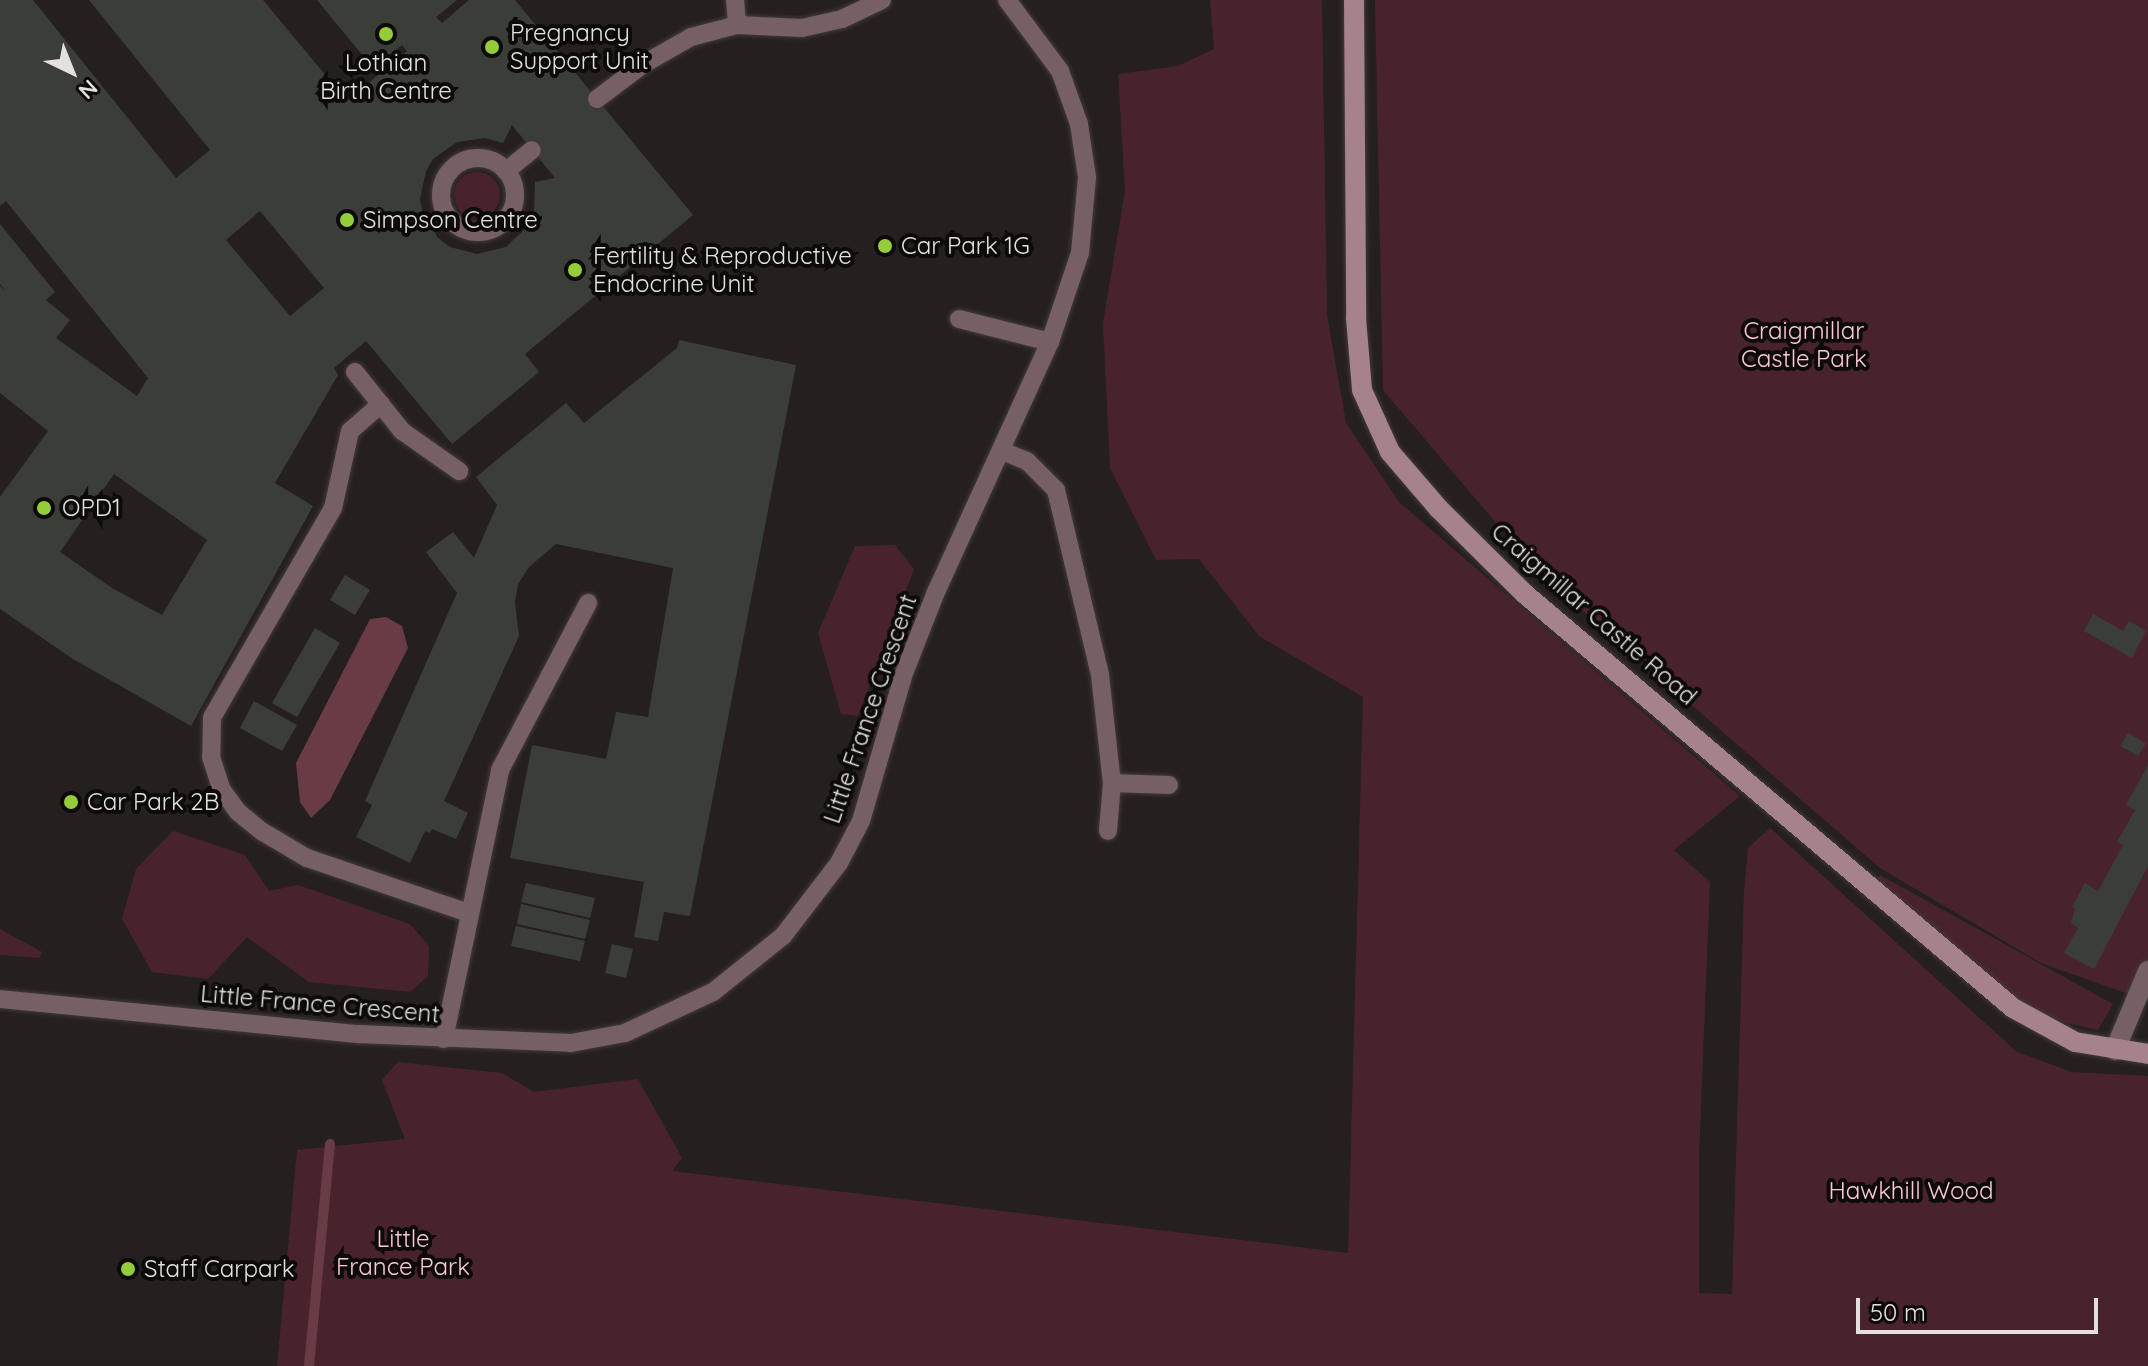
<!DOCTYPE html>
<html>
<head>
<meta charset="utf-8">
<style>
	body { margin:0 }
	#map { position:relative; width:2148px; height:1366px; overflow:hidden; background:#261f20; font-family:Quicksand,sans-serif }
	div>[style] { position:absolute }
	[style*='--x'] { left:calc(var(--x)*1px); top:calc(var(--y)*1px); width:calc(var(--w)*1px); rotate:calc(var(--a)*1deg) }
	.green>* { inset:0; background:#49232c }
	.round { border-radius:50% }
	.water>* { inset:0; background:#693b45 }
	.stream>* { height:10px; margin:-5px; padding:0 5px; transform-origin:5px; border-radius:5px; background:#693b45 }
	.building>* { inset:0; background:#3b3e38 }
	.roads { filter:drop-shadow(0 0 2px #413a3b) drop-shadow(0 0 2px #413a3b) }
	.lane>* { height:18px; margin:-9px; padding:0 9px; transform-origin:9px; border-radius:9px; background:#766064 }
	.lane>.ring { margin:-9px; padding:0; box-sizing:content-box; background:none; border:18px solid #766064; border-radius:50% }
	.street>* { height:20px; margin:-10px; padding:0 10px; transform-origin:10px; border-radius:10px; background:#766064 }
	.secondary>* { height:20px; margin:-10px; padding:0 10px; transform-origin:10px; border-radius:10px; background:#a6838a }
	.dots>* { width:22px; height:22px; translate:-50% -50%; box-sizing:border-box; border:4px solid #0d0a0a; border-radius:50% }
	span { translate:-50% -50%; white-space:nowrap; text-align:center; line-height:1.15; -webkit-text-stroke:8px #0d0a0a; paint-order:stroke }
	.poi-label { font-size:24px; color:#e5e0e0 }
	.left { translate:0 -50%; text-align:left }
	.park-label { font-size:24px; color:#fac8d1 }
	.street-label { font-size:24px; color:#e5e0e0 }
	.north { position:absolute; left:32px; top:32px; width:80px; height:80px; -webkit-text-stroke:6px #0d0a0a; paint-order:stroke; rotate:137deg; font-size:22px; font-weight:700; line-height:32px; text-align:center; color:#e5e0e0 }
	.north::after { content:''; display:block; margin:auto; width:28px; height:36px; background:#e5e0e0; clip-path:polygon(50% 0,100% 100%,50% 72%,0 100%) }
	.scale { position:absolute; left:1856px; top:1298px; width:242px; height:36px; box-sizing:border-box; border:4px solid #e5e0e0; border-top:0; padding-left:10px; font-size:24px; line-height:28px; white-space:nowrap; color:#e5e0e0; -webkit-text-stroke:6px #0d0a0a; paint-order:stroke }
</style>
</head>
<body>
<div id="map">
	<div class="green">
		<div style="clip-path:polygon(1210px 0,1322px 0,1327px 315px,1346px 423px,1399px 502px,1740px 796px,1674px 850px,1710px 882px,1699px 1157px,1699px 1293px,1732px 1294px,1744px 892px,1748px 848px,1770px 828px,2017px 1052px,2072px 1072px,2148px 1076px,2148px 1366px,277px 1366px,297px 1150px,405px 1139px,382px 1080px,398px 1062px,502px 1073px,534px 1092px,638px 1079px,682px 1158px,672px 1171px,1348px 1253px,1363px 697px,1259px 636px,1199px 559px,1156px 560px,1110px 468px,1103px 323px,1125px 191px,1118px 74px,1178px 66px,1214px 49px)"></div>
		<div style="clip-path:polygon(1375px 0,2148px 0,2148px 1001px,2041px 963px,1880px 868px,1538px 572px,1383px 390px)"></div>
		<div class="round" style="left:454px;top:172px;width:46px;height:46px"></div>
		<div style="clip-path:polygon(895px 545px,914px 569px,858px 716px,841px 714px,818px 633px,855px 546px)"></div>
		<div style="clip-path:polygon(173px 831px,245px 855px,269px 891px,298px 885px,410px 924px,429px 946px,428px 976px,410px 992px,309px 982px,247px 937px,208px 979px,152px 972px,122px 919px,136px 869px)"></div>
		<div style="clip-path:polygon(1880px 875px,2113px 1004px,2098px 1030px,2067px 1023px,2027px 1006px,1968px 961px,1877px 879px)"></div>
		<div style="clip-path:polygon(0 929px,42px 952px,39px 958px,0 955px)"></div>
	</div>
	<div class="water">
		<div style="clip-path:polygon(386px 617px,402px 626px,408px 648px,330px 800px,311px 818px,300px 802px,296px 763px,370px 619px)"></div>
	</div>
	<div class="stream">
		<div style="--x:309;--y:1366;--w:223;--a:-84.6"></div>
	</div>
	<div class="building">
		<div style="clip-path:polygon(evenodd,0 0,33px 0,176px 178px,210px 150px,89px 0,263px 0,347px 101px,407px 51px,402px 45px,373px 68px,317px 0,457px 0,436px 17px,442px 23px,469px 0,515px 0,693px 215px,525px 354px,539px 372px,452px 444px,366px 341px,334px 368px,338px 375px,275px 483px,313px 506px,191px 726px,73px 659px,0 609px,0 497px,48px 431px,0 393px,0 286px,5px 291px,0 284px,0 224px,55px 292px,46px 300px,70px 320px,56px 338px,137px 396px,148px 378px,6px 201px,0 206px,0 0,512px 125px,555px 178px,535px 182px,534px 214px,527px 227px,506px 247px,477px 254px,450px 247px,438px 238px,423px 213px,420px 199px,426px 171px,433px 159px,457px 142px,485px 138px,503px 143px,512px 125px,0 0,260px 211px,324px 288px,290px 316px,226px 240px,260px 211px,0 0,114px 474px,207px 540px,162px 615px,112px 588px,60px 552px,114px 474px)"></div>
		<div style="clip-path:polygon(679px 340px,796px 365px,690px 916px,664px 912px,658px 941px,634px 937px,644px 882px,510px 858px,532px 745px,606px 759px,616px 712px,648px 717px,673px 568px,556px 544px,529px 567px,518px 584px,515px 602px,519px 636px,444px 801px,468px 813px,456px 839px,432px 829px,430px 833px,425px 831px,410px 863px,356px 837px,372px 805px,365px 801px,457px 593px,426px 552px,453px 532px,474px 558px,497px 505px,476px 477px,566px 403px,584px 423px,677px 348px)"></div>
		<div style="clip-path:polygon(345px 575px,370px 590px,355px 615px,330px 600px)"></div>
		<div style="clip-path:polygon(2093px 614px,2123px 631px,2129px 621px,2146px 631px,2132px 658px,2084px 631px)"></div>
		<div style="clip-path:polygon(315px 628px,340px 643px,297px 717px,272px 703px)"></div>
		<div style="clip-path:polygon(254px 701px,297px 725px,282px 751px,240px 728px)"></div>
		<div style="clip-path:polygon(2128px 733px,2146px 743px,2138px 756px,2120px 746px)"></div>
		<div style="clip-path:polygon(2148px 765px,2148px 866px,2094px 969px,2064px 953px,2078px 928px,2071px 923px,2075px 908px,2072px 907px,2085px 883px,2098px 891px,2123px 845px,2117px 842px,2135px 810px,2126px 805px)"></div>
		<div style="clip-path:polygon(526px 883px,595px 898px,590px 918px,521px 902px)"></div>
		<div style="clip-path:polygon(521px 904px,590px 920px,585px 939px,517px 924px)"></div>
		<div style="clip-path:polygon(516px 926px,585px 941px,580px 961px,511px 946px)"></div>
		<div style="clip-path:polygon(612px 944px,633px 949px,626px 978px,605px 973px)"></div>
	</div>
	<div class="roads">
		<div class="lane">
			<div style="--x:735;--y:0;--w:25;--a:85"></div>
			<div style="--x:597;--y:99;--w:56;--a:-37.1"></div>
			<div style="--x:642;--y:65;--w:56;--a:-29.7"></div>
			<div style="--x:691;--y:37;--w:48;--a:-14.6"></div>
			<div style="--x:737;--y:25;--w:65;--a:2.6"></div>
			<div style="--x:802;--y:28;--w:41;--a:-12.7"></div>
			<div style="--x:842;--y:19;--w:44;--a:-25.4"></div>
			<div class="ring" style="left:441px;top:158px;width:56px;height:56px"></div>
			<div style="--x:506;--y:171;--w:33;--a:-39"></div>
			<div style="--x:959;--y:319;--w:94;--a:14.2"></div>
			<div style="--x:355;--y:372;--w:75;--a:51.5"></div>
			<div style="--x:402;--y:431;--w:70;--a:35.1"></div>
			<div style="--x:381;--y:404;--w:41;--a:138.9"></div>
			<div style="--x:350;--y:431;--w:79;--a:102.4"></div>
			<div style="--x:333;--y:508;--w:242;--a:120"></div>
			<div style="--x:212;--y:718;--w:39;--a:91"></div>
			<div style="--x:211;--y:757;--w:35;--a:72"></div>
			<div style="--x:222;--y:790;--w:27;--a:54"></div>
			<div style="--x:238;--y:812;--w:32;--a:39"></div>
			<div style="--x:263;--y:832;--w:51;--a:30.6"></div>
			<div style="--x:307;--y:858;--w:171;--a:18.8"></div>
			<div style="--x:1002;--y:451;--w:27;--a:22"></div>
			<div style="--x:1027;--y:461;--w:41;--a:45"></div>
			<div style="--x:1056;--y:490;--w:190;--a:76.6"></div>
			<div style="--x:1100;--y:675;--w:109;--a:83.7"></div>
			<div style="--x:1112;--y:783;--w:48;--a:94.8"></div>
			<div style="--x:1112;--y:783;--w:57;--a:2"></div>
			<div style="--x:0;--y:999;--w:361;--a:5.6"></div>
			<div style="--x:359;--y:1034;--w:212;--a:2.4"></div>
			<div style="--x:571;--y:1043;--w:55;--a:-10.5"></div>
			<div style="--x:625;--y:1033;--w:97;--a:-25"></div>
			<div style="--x:713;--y:992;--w:90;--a:-38.7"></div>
			<div style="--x:783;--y:936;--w:92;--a:-52.5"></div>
			<div style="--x:839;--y:863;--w:47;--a:-62.4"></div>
			<div style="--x:861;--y:821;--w:151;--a:-73.8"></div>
			<div style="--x:903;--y:676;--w:90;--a:-68.6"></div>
			<div style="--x:936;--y:592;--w:275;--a:-65.5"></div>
			<div style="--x:1050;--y:342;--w:94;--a:-71.4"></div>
			<div style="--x:1080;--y:253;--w:76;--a:-84.7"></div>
			<div style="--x:1087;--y:177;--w:54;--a:-98.6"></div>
			<div style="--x:1079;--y:124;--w:56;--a:-109.7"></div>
			<div style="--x:1060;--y:71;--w:89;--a:-126.7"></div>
			<div style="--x:444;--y:1039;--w:275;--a:-78.2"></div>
			<div style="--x:500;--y:770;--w:189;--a:-62.2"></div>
		</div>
		<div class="street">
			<div style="--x:2115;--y:1050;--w:86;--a:-67.3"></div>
		</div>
		<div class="secondary">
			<div style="--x:1354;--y:0;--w:318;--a:89.6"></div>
			<div style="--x:1356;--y:318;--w:72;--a:85.2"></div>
			<div style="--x:1362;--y:390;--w:68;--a:65.7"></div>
			<div style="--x:1390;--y:452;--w:75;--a:49.3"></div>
			<div style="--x:1439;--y:509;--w:121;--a:44.7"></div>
			<div style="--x:1525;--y:594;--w:640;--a:40.31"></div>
			<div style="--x:2013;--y:1008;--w:71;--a:28.7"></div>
			<div style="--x:2075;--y:1042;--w:74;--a:9.3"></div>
		</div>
	</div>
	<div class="dots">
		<div style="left:386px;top:34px;background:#95cc3a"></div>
		<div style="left:492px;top:47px;background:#95cc3a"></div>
		<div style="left:347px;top:220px;background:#95cc3a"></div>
		<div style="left:885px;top:246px;background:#95cc3a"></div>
		<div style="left:575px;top:270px;background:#95cc3a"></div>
		<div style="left:44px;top:508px;background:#95cc3a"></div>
		<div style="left:71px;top:802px;background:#95cc3a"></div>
		<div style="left:128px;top:1269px;background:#95cc3a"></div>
	</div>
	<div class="poi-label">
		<span class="left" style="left:510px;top:47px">Pregnancy<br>Support Unit</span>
		<span style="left:386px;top:77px">Lothian<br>Birth Centre</span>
		<span class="left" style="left:363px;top:220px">Simpson Centre</span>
		<span class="left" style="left:901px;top:246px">Car Park 1G</span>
		<span class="left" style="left:593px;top:270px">Fertility &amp; Reproductive<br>Endocrine Unit</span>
		<span class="left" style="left:62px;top:508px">OPD1</span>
		<span class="left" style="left:87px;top:802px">Car Park 2B</span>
		<span class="left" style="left:144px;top:1269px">Staff Carpark</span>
	</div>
	<div class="park-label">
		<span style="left:1804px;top:345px">Craigmillar<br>Castle Park</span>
		<span style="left:1911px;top:1191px">Hawkhill Wood</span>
		<span style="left:403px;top:1253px">Little<br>France Park</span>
	</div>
	<div class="street-label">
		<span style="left:1594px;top:614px;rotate:41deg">Craigmillar Castle Road</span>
		<span style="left:870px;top:709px;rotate:-71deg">Little France Crescent</span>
		<span style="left:320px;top:1004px;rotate:5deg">Little France Crescent</span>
	</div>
	<div class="north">N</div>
	<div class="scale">50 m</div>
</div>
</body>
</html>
